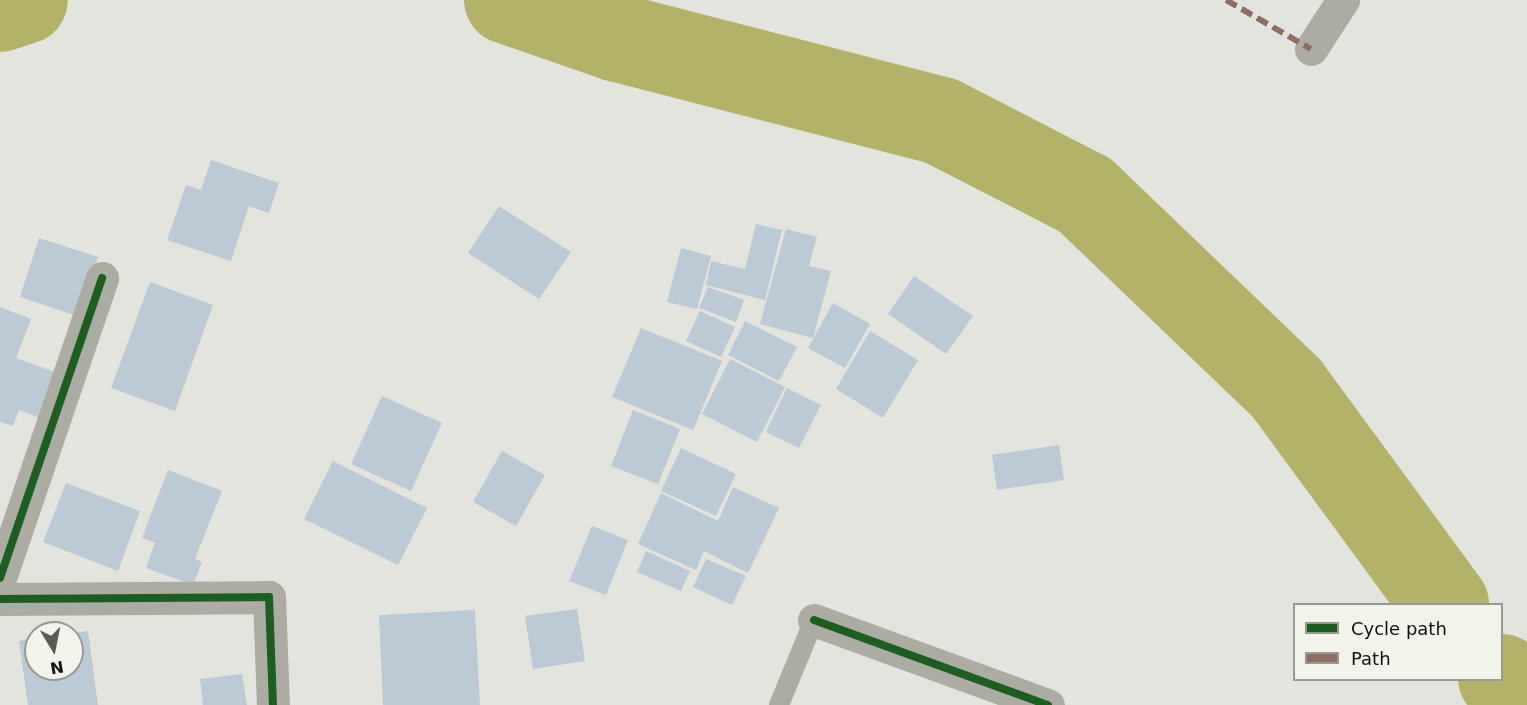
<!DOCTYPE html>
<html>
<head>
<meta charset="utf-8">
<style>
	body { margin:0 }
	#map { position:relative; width:1527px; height:705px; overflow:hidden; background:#e4e4df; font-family:"DejaVu Sans",sans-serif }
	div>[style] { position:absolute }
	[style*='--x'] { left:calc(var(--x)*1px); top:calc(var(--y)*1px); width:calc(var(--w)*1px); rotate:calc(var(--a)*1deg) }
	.river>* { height:88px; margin:-44px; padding:0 44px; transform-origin:44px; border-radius:44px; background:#b3b269 }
	.building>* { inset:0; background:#bbcad4 }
	.service>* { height:20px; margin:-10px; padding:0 10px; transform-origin:10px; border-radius:10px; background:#acaca2 }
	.minor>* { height:33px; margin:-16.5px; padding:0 16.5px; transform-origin:16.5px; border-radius:16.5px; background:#acaca2 }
	.quiet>* { height:6px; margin-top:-3px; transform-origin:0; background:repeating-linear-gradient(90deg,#8d6e63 0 12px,transparent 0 18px) }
	.cycleway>* { height:8px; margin:-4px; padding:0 4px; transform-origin:4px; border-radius:4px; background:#1b5e20 }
	span { translate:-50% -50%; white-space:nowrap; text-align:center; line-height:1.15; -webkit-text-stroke:5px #f2f3eb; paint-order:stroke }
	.legend { position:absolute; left:1293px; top:603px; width:210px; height:78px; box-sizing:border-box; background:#f2f3eb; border:2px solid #989993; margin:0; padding:8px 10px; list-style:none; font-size:18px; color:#11110f }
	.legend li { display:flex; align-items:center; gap:12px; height:30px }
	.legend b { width:30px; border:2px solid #989993 }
	.north { position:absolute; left:24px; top:621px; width:60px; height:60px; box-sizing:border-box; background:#f2f3eb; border:2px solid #989993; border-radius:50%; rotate:170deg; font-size:16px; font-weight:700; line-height:24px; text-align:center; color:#11110f }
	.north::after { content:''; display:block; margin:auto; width:21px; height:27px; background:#5b5b58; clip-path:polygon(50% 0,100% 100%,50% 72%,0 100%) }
</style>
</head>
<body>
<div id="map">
	<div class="river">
		<div style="--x:508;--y:0;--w:116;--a:19.1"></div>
		<div style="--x:618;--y:38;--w:333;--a:14.4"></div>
		<div style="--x:941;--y:121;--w:162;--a:27.2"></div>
		<div style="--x:1085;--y:195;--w:280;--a:43.8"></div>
		<div style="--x:1287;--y:389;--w:267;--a:53.7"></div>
		<div style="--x:0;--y:8;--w:25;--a:-18"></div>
		<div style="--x:1502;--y:678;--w:34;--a:53"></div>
	</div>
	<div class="building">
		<div style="clip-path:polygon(211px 160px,279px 183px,269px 213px,249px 206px,231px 261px,167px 240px,186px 185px,201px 190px)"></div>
		<div style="clip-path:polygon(499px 206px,571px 252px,539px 299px,468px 253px)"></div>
		<div style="clip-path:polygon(756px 224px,782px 230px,765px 300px,706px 285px,711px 261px,745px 269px)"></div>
		<div style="clip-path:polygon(786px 229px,817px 237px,809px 266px,831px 271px,813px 338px,760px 324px)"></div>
		<div style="clip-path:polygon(39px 238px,98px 257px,77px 316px,20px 297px)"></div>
		<div style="clip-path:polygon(681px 248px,711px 256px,697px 309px,667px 302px)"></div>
		<div style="clip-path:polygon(914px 276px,973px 316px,946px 354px,888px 314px)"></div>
		<div style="clip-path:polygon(150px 282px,213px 305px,175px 411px,111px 388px)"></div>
		<div style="clip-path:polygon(708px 287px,744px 300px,736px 322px,699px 308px)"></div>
		<div style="clip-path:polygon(833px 303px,870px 324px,845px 368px,808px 348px)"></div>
		<div style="clip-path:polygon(0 307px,31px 319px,16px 358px,58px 373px,40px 418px,19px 410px,13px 426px,0 422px)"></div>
		<div style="clip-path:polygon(700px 311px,735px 327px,721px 357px,686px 341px)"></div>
		<div style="clip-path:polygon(745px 321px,797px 347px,779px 381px,728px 355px)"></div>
		<div style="clip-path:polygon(641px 328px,722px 361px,693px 430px,612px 397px)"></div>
		<div style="clip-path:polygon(870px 331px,918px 360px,883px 418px,836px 389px)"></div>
		<div style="clip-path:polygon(730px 359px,785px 387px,757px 442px,702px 414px)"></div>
		<div style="clip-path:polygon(787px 388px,821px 405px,799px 448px,766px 432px)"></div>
		<div style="clip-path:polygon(382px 396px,442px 423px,411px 491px,351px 464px)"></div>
		<div style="clip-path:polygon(633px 410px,680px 429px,658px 484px,611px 466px)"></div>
		<div style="clip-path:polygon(1059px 445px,1064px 480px,997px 490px,992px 455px)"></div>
		<div style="clip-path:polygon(681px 448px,736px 474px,716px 516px,661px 491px)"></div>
		<div style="clip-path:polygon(502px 451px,545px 475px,516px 526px,473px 502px)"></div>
		<div style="clip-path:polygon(333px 461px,427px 508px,398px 565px,304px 519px)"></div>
		<div style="clip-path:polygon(168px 470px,222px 491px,195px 559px,202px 562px,193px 585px,146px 568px,155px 543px,142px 538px)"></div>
		<div style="clip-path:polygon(66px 483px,140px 511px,118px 571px,43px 542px)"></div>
		<div style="clip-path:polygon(733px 487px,779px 508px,748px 573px,704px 551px,696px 570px,638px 544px,661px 493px,718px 521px)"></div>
		<div style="clip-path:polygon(592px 526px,628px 540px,606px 595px,569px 581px)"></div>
		<div style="clip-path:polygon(646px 551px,690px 571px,681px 591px,637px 572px)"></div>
		<div style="clip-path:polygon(706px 559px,746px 576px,732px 605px,693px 587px)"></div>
		<div style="clip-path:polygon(577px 609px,585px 661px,533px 669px,525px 616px)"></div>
		<div style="clip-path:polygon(475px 610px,480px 705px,383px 705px,379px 615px)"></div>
		<div style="clip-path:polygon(88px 631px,98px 705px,28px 705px,19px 641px,36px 638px,36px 669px,72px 669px,72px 633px)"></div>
		<div style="clip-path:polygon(242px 674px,247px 705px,203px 705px,200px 679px)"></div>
	</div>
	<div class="service">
		<div style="--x:779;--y:705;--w:92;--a:-67.6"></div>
	</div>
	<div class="minor">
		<div style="--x:1311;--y:49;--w:59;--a:-56.9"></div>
		<div style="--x:0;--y:578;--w:317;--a:-71.2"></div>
		<div style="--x:0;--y:599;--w:269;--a:-0.4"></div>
		<div style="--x:269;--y:597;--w:108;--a:87.9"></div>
		<div style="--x:814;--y:620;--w:249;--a:20"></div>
	</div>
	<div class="quiet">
		<div style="--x:1226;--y:0;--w:98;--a:30"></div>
	</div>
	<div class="cycleway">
		<div style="--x:0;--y:578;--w:317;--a:-71.2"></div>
		<div style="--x:0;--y:599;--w:269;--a:-0.4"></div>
		<div style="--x:269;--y:597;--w:108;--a:87.9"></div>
		<div style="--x:814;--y:620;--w:249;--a:20"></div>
	</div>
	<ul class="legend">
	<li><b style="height:8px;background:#1b5e20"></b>Cycle path</li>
	<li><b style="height:8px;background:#8d6e63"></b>Path</li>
	</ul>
	<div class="north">N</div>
</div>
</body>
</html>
